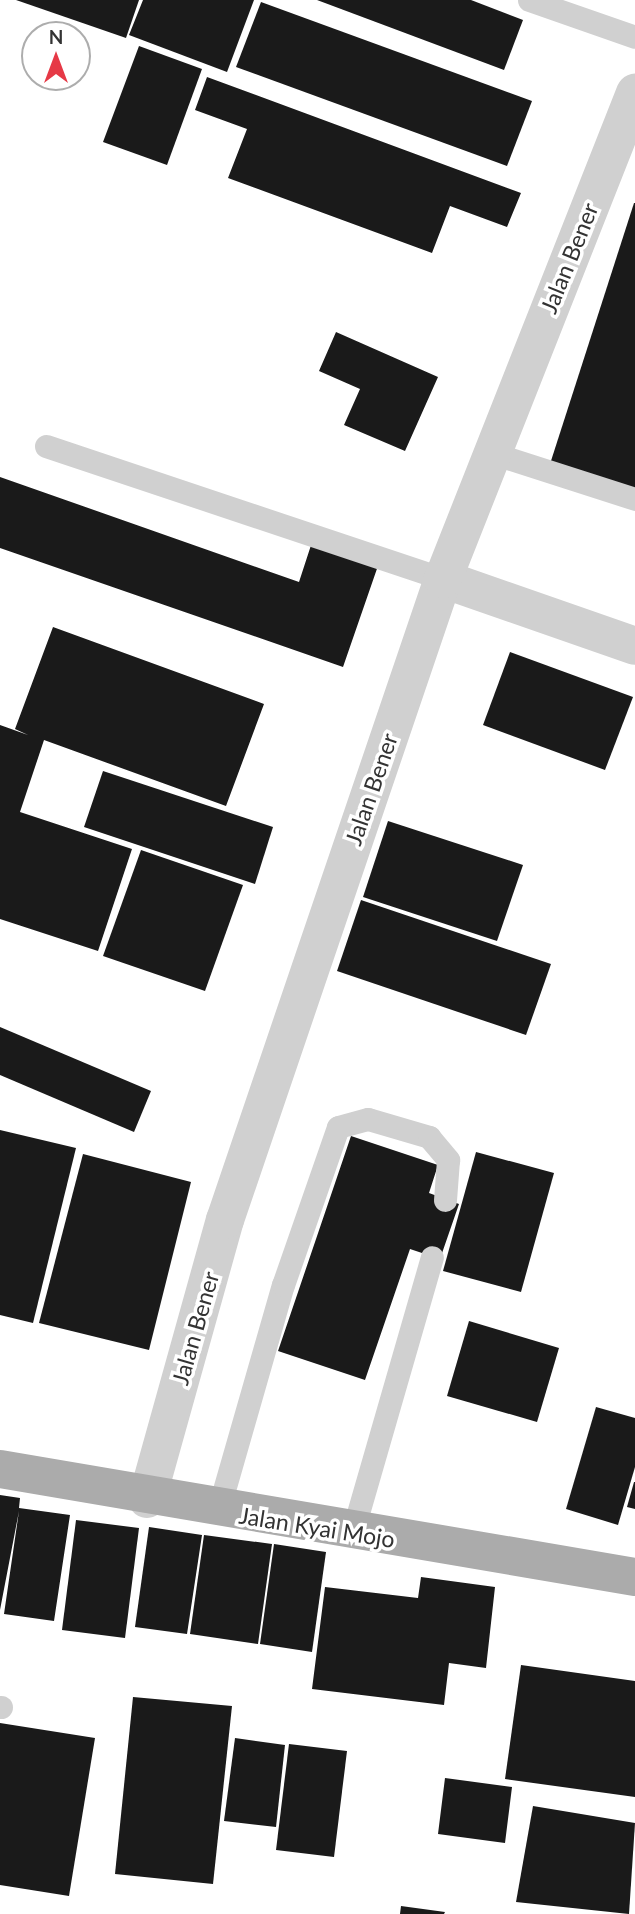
<!DOCTYPE html>
<html>
<head>
<meta charset="utf-8">
<style>
	body { margin:0 }
	#map { position:relative; width:635px; height:1914px; overflow:hidden; background:#fff; font-family:Lato,sans-serif }
	div>[style] { position:absolute }
	[style*='--x'] { left:calc(var(--x)*1px); top:calc(var(--y)*1px); width:calc(var(--w)*1px); rotate:calc(var(--a)*1deg) }
	.building>* { inset:0; background:#1a1a1a }
	.lane>* { height:23px; margin:-11.5px; padding:0 11.5px; transform-origin:11.5px; border-radius:11.5px; background:#d0d0d0 }
	.street>* { height:38px; margin:-19px; padding:0 19px; transform-origin:19px; border-radius:19px; background:#d0d0d0 }
	.primary>* { height:38px; margin:-19px; padding:0 19px; transform-origin:19px; border-radius:19px; background:#ababab }
	span { translate:-50% -50%; white-space:nowrap; text-align:center; line-height:1.15; -webkit-text-stroke:7px #fff; paint-order:stroke }
	.street-label { font-size:23px; color:#333 }
	.north { position:absolute; left:21px; top:21px; width:70px; height:70px; box-sizing:border-box; background:#fff; border:2px solid #adadad; border-radius:50%; rotate:0deg; font-size:19px; font-weight:700; line-height:28px; text-align:center; color:#333 }
	.north::after { content:''; display:block; margin:auto; width:24px; height:32px; background:#e63946; clip-path:polygon(50% 0,100% 100%,50% 72%,0 100%) }
</style>
</head>
<body>
<div id="map">
	<div class="building">
		<div style="clip-path:polygon(16px 0,139px 0,126px 38px)"></div>
		<div style="clip-path:polygon(143px 0,254px 0,227px 72px,129px 35px)"></div>
		<div style="clip-path:polygon(317px 0,471px 0,523px 20px,504px 70px)"></div>
		<div style="clip-path:polygon(261px 2px,532px 101px,507px 166px,236px 67px)"></div>
		<div style="clip-path:polygon(139px 46px,202px 69px,167px 165px,103px 142px)"></div>
		<div style="clip-path:polygon(207px 77px,521px 193px,507px 227px,450px 206px,432px 253px,228px 178px,247px 129px,195px 110px)"></div>
		<div style="clip-path:polygon(634px 203px,635px 203px,635px 490px,550px 464px)"></div>
		<div style="clip-path:polygon(336px 332px,438px 377px,405px 451px,344px 425px,360px 389px,319px 371px)"></div>
		<div style="clip-path:polygon(0 477px,299px 582px,314px 536px,380px 560px,343px 667px,0 548px)"></div>
		<div style="clip-path:polygon(53px 627px,264px 704px,226px 806px,44px 740px,20px 812px,132px 849px,98px 951px,0 919px,0 725px,28px 735px,15px 729px)"></div>
		<div style="clip-path:polygon(510px 652px,633px 697px,605px 770px,483px 725px)"></div>
		<div style="clip-path:polygon(103px 771px,273px 827px,255px 884px,84px 827px)"></div>
		<div style="clip-path:polygon(388px 821px,523px 865px,497px 941px,363px 897px)"></div>
		<div style="clip-path:polygon(141px 850px,243px 885px,205px 991px,103px 956px)"></div>
		<div style="clip-path:polygon(361px 900px,551px 964px,526px 1035px,337px 971px)"></div>
		<div style="clip-path:polygon(0 1027px,151px 1091px,134px 1132px,0 1075px)"></div>
		<div style="clip-path:polygon(0 1130px,76px 1148px,33px 1323px,0 1315px)"></div>
		<div style="clip-path:polygon(351px 1136px,438px 1165px,429px 1193px,459px 1204px,440px 1259px,410px 1249px,365px 1380px,278px 1351px)"></div>
		<div style="clip-path:polygon(476px 1152px,554px 1173px,521px 1292px,443px 1271px)"></div>
		<div style="clip-path:polygon(83px 1154px,191px 1182px,149px 1350px,39px 1323px)"></div>
		<div style="clip-path:polygon(469px 1321px,559px 1348px,537px 1422px,447px 1396px)"></div>
		<div style="clip-path:polygon(596px 1407px,635px 1418px,635px 1467px,618px 1525px,566px 1509px)"></div>
		<div style="clip-path:polygon(634px 1482px,635px 1482px,635px 1509px,627px 1507px)"></div>
		<div style="clip-path:polygon(0 1495px,20px 1498px,19px 1508px,70px 1515px,54px 1621px,4px 1614px,19px 1511px,0 1610px)"></div>
		<div style="clip-path:polygon(76px 1520px,139px 1528px,125px 1638px,62px 1630px)"></div>
		<div style="clip-path:polygon(149px 1527px,202px 1535px,187px 1634px,135px 1627px)"></div>
		<div style="clip-path:polygon(204px 1535px,272px 1544px,258px 1644px,190px 1634px)"></div>
		<div style="clip-path:polygon(274px 1544px,326px 1552px,312px 1652px,260px 1644px)"></div>
		<div style="clip-path:polygon(421px 1577px,495px 1587px,486px 1668px,449px 1663px,444px 1705px,312px 1689px,325px 1587px,418px 1598px)"></div>
		<div style="clip-path:polygon(521px 1665px,635px 1681px,635px 1797px,505px 1779px)"></div>
		<div style="clip-path:polygon(133px 1697px,232px 1706px,213px 1884px,115px 1874px)"></div>
		<div style="clip-path:polygon(0 1723px,95px 1738px,69px 1896px,0 1885px)"></div>
		<div style="clip-path:polygon(235px 1738px,285px 1745px,276px 1827px,224px 1821px)"></div>
		<div style="clip-path:polygon(289px 1744px,347px 1751px,334px 1857px,276px 1850px)"></div>
		<div style="clip-path:polygon(445px 1778px,512px 1787px,505px 1843px,438px 1834px)"></div>
		<div style="clip-path:polygon(533px 1806px,635px 1823px,629px 1914px,516px 1902px)"></div>
		<div style="clip-path:polygon(401px 1906px,445px 1912px,444px 1914px,400px 1914px)"></div>
	</div>
	<div class="lane">
		<div style="--x:529;--y:0;--w:112;--a:19.2"></div>
		<div style="--x:46;--y:446;--w:419;--a:18.5"></div>
		<div style="--x:492;--y:453;--w:150;--a:17.8"></div>
		<div style="--x:218;--y:1511;--w:235;--a:-74"></div>
		<div style="--x:283;--y:1285;--w:167;--a:-70.8"></div>
		<div style="--x:338;--y:1127;--w:31;--a:-15"></div>
		<div style="--x:368;--y:1119;--w:64;--a:16.4"></div>
		<div style="--x:429;--y:1137;--w:30;--a:50"></div>
		<div style="--x:448;--y:1160;--w:40;--a:94.3"></div>
		<div style="--x:352;--y:1534;--w:288;--a:-73.9"></div>
		<div style="--x:0;--y:1707;--w:1;--a:0"></div>
	</div>
	<div class="street">
		<div style="--x:443;--y:579;--w:203;--a:19.2"></div>
		<div style="--x:147;--y:1499;--w:290;--a:-74.4"></div>
		<div style="--x:225;--y:1220;--w:677;--a:-71.22"></div>
		<div style="--x:443;--y:579;--w:523;--a:-68.44"></div>
	</div>
	<div class="primary">
		<div style="--x:0;--y:1469;--w:644;--a:9.65"></div>
	</div>
	<div class="street-label">
		<span style="left:569px;top:258px;rotate:-68deg">Jalan Bener</span>
		<span style="left:371px;top:789px;rotate:-71deg">Jalan Bener</span>
		<span style="left:195px;top:1328px;rotate:-74deg">Jalan Bener</span>
		<span style="left:317px;top:1527px;rotate:9deg">Jalan Kyai Mojo</span>
	</div>
	<div class="north">N</div>
</div>
</body>
</html>
